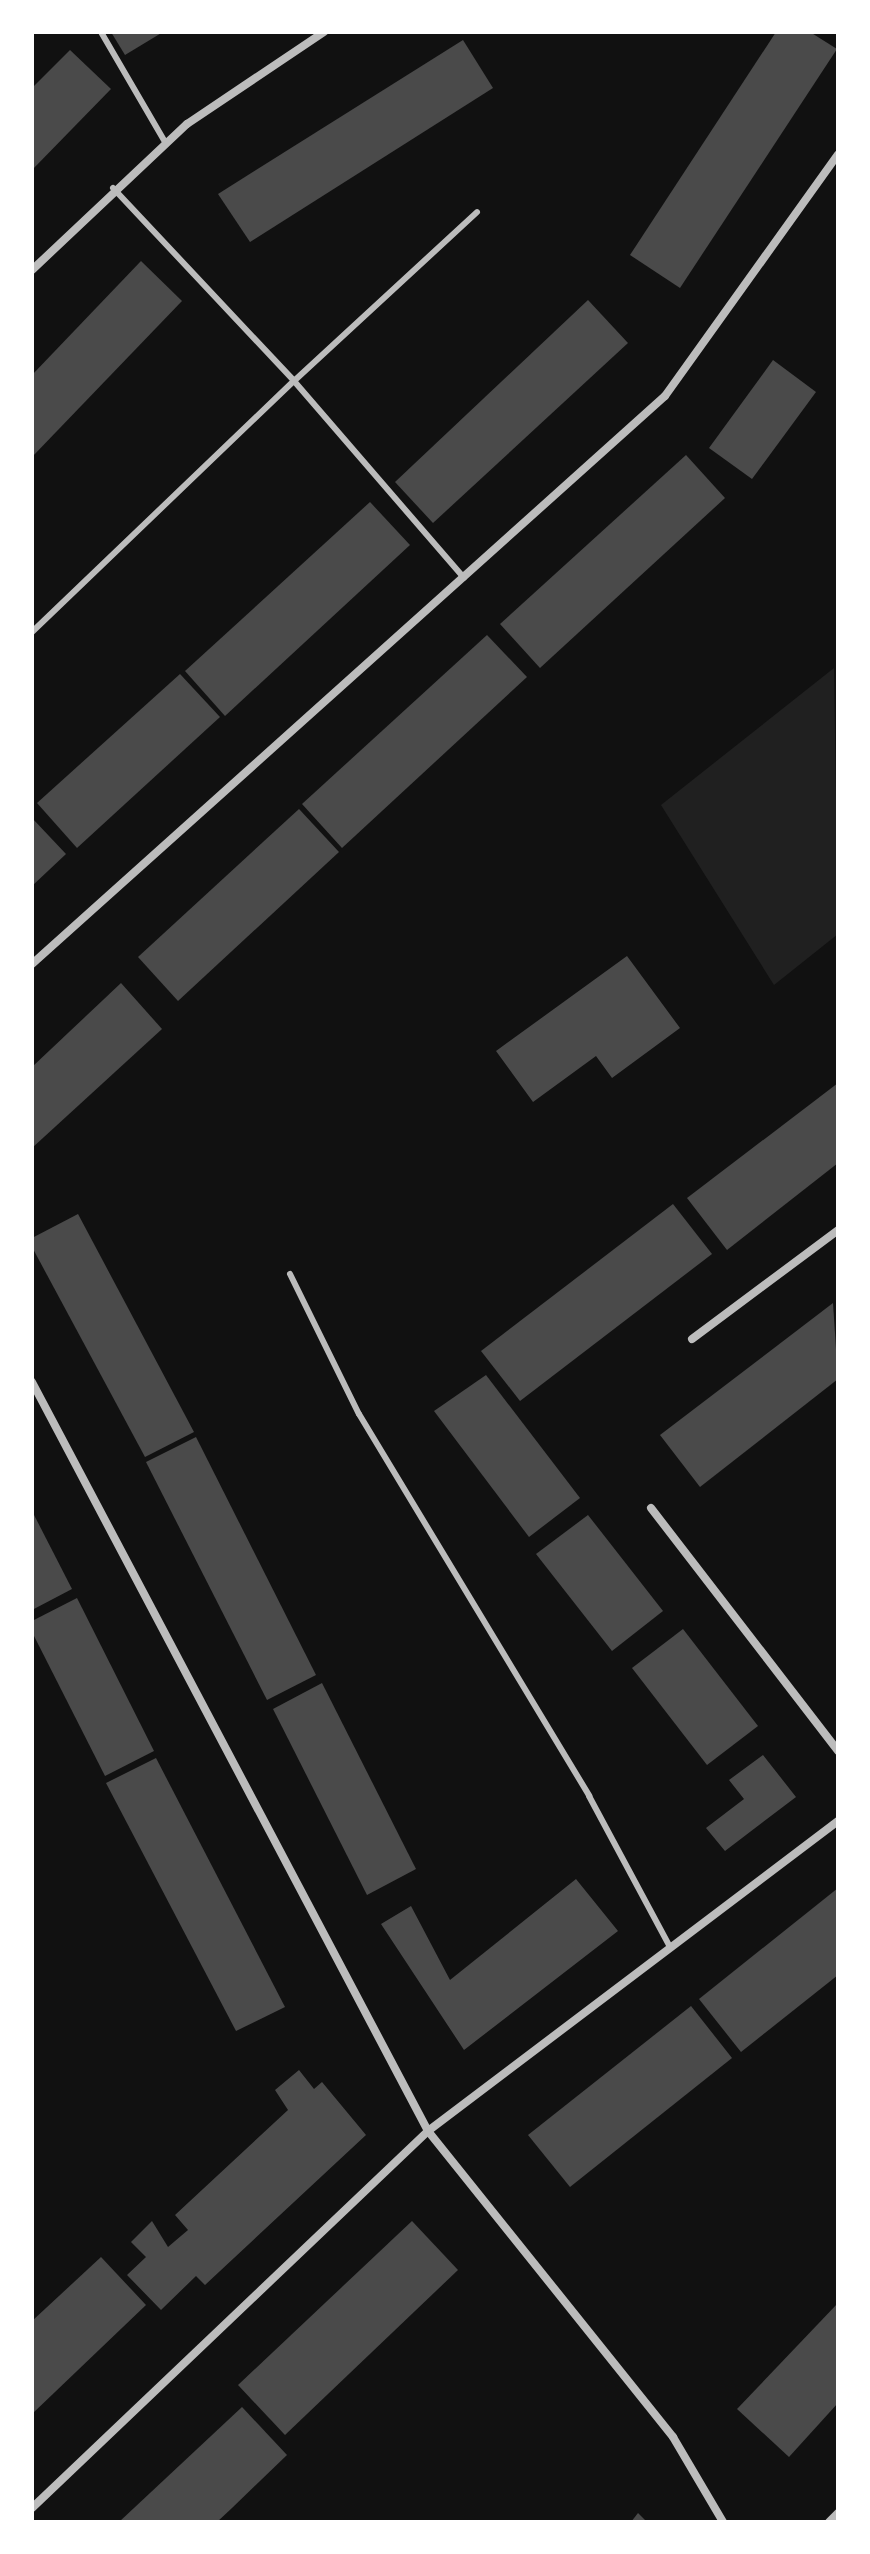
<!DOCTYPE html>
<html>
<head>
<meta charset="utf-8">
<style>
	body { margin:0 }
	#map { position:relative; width:870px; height:2554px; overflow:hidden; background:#111; font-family:Signika,sans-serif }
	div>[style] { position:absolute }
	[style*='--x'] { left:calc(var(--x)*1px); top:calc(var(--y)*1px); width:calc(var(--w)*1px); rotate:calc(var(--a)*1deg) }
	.green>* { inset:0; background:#202020 }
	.building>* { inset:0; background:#4a4a4a }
	.service>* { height:6px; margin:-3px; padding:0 3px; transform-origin:3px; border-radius:3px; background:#bcbcbc }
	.minor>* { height:8px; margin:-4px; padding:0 4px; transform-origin:4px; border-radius:4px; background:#bcbcbc }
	span { translate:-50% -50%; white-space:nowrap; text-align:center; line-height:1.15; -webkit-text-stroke:6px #fff; paint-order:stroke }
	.frame { position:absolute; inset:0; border:34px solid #fff; pointer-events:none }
</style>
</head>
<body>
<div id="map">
	<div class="green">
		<div style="clip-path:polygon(834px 668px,838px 934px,774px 985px,661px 805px)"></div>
	</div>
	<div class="building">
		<div style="clip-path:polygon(111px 32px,163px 32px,125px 55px)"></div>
		<div style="clip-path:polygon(776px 32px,810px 32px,837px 49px,680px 288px,630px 255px)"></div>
		<div style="clip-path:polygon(463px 40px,493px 88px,250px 242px,218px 194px)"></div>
		<div style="clip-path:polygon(70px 50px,111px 89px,32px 170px,32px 88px)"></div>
		<div style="clip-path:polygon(141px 261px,182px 301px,32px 457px,32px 375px)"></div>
		<div style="clip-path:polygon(588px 300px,628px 343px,433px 523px,395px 482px)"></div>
		<div style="clip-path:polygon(773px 360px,816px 392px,752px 479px,709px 448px)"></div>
		<div style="clip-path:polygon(686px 455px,725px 498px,540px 668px,500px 624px)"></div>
		<div style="clip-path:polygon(370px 502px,410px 545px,225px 716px,185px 671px)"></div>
		<div style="clip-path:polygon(487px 635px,527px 677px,342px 848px,302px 804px)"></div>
		<div style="clip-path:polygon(180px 674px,220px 717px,77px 848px,37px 803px)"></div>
		<div style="clip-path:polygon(299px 809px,339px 852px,178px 1001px,138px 957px)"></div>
		<div style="clip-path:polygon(32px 818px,66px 854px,32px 886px)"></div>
		<div style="clip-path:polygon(627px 956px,680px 1028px,612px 1078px,596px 1056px,533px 1102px,496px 1051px)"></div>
		<div style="clip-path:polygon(121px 983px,162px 1029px,32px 1148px,32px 1067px)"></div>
		<div style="clip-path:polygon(838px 1083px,838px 1163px,727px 1250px,687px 1198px)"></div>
		<div style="clip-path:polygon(673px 1204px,712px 1254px,520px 1401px,481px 1351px)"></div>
		<div style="clip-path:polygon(78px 1214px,194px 1432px,145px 1457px,32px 1247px,32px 1238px)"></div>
		<div style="clip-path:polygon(833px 1303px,838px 1379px,700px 1487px,660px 1435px)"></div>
		<div style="clip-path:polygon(486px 1375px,580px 1498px,529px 1537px,434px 1411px)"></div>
		<div style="clip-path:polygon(196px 1437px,316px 1675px,267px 1700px,146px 1462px)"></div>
		<div style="clip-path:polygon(32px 1511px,72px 1589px,32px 1610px)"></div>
		<div style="clip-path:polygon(588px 1515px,663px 1611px,612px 1651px,536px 1554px)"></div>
		<div style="clip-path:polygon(77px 1598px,154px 1751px,105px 1776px,32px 1632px,32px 1621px)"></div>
		<div style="clip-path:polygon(683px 1629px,758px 1726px,707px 1765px,632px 1668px)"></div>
		<div style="clip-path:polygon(322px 1683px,416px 1869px,367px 1895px,273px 1709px)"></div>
		<div style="clip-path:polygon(763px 1755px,796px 1797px,725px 1851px,706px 1828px,744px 1799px,729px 1780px)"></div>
		<div style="clip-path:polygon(156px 1758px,285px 2007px,236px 2031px,106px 1783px)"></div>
		<div style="clip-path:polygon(576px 1879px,618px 1931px,464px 2050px,381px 1924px,411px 1906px,450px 1980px)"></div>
		<div style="clip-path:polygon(838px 1888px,838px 1975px,741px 2052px,699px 1999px)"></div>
		<div style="clip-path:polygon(691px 2006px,732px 2058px,570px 2187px,528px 2135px)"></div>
		<div style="clip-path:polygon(299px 2070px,314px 2089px,322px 2082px,366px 2135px,205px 2285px,196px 2276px,161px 2310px,127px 2275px,146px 2257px,131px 2242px,152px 2221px,168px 2247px,188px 2230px,175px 2215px,288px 2110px,275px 2090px)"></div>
		<div style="clip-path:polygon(412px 2221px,458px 2270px,285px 2435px,238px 2385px)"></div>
		<div style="clip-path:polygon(101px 2257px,146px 2305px,32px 2414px,32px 2321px)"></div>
		<div style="clip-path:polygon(838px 2303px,838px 2403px,789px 2457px,737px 2409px)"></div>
		<div style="clip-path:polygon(242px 2407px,287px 2455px,232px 2508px,217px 2522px,119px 2522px)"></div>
		<div style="clip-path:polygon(638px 2513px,647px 2522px,631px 2522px)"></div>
	</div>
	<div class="service">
		<div style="--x:101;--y:32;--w:127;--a:59.8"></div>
		<div style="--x:113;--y:188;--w:265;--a:46.8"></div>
		<div style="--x:294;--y:381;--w:249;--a:-42.7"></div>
		<div style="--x:32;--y:632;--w:363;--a:-43.8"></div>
		<div style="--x:294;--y:381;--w:260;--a:49.2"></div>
		<div style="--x:290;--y:1274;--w:156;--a:63.8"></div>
		<div style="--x:359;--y:1414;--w:446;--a:58.9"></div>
		<div style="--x:589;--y:1796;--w:171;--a:61.8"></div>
	</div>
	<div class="minor">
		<div style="--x:32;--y:270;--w:213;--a:-43.3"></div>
		<div style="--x:187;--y:124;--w:165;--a:-33.9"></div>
		<div style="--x:32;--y:964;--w:850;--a:-41.9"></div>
		<div style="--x:665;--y:396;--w:297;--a:-54.4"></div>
		<div style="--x:692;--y:1339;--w:182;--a:-36.7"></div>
		<div style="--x:32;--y:1382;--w:847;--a:62.13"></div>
		<div style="--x:428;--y:2131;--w:392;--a:51.3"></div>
		<div style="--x:673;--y:2437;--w:99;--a:59.5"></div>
		<div style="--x:651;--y:1508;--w:307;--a:52.4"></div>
		<div style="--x:32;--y:2508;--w:547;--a:-43.59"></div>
		<div style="--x:428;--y:2131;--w:514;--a:-37.09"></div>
		<div style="--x:829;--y:2522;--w:13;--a:-45"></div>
	</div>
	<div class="frame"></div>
</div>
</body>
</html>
